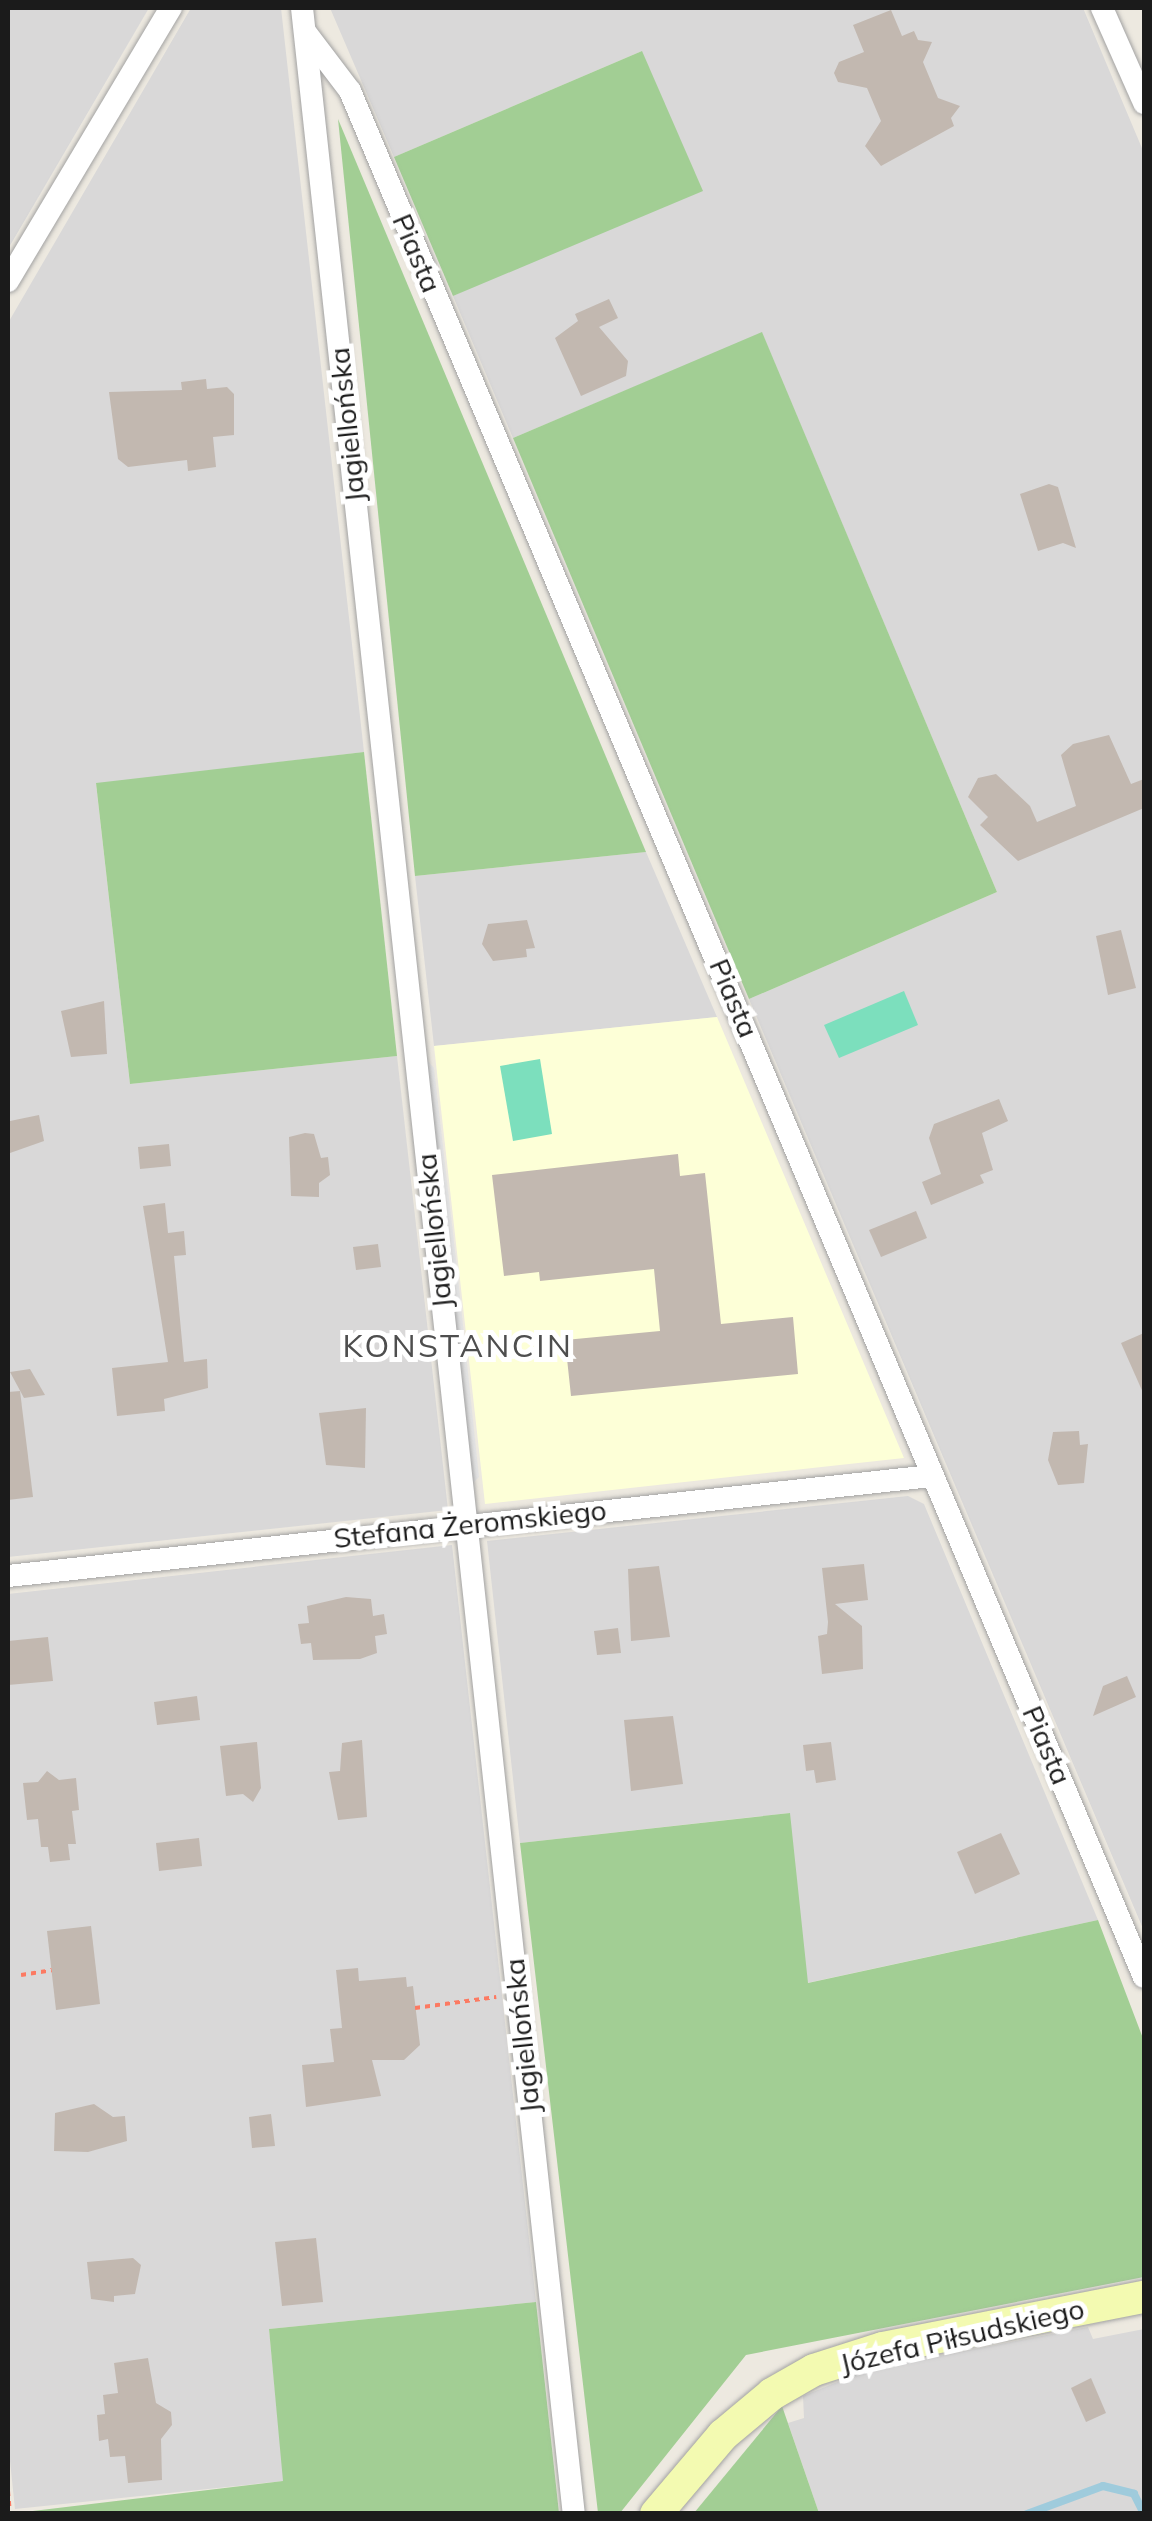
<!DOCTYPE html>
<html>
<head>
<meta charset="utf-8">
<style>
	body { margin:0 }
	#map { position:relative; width:1152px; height:2521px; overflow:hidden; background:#ede9e0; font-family:Mulish,sans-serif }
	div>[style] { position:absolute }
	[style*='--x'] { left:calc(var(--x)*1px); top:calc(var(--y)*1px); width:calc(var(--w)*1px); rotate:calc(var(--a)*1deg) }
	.residential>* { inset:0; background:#d9d8d8 }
	.education>* { inset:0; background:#fdffd7 }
	.forest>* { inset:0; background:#a2ce94 }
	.pitch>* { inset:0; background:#7cdfbd }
	.parking>* { inset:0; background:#e3e3e3 }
	.stream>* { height:8px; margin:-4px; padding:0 4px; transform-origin:4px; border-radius:4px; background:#9fcbdc }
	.building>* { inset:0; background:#c2b8b0 }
	.path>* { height:4px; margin-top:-2px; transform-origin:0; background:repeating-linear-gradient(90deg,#fc7a62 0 5px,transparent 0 10px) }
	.roads { filter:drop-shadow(0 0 2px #a2a2a2) drop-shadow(0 0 2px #a2a2a2) }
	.street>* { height:22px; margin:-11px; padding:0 11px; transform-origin:11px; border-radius:11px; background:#fff }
	.secondary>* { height:32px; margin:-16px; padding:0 16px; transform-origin:16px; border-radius:16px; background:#f3fab1 }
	span { translate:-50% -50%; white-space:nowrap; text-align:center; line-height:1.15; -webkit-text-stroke:10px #fff; paint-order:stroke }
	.street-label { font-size:28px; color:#1b1b1b }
	.quarter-label { font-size:32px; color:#4e4e4e; letter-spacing:2.5px }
	.frame { position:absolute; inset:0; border:10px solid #1b1b1b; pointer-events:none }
</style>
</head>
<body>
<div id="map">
	<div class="residential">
		<div style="clip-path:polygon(8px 8px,149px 8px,8px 249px)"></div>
		<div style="clip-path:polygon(191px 8px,281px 8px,364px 752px,96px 784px,130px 1084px,397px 1056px,448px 1510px,8px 1557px,8px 323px)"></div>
		<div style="clip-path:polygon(330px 8px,1083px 8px,1144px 153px,1144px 1931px,749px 999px,997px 892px,762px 333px,513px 438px,453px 296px,470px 288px,642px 51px,394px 157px)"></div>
		<div style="clip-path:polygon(646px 852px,717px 1017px,434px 1046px,415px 876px)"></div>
		<div style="clip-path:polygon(908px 1496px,924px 1504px,1098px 1920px,807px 1983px,789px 1813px,520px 1843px,487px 1541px)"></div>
		<div style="clip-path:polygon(452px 1545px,536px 2302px,269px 2329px,284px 2481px,15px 2509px,8px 2442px,8px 1594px)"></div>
		<div style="clip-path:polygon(1088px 2327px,1093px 2339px,1144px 2329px,1144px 2513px,819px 2513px,788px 2423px,804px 2418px,803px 2396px,867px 2370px)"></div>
	</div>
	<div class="education">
		<div style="clip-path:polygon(717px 1017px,904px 1458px,485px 1504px,434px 1046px)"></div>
	</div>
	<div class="forest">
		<div style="clip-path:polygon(642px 51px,703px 191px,453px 296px,394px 157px)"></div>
		<div style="clip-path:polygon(338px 119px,646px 852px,415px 876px)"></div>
		<div style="clip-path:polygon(762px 332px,997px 892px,749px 999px,513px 438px)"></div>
		<div style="clip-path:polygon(364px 752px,397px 1056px,130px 1084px,96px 783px)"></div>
		<div style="clip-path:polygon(790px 1813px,808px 1983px,1098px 1920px,1144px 2041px,1144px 2277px,746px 2355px,620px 2513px,598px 2513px,520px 1843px)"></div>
		<div style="clip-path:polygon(536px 2302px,559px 2513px,16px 2513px,283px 2481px,269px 2329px)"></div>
		<div style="clip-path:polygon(782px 2406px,819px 2513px,694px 2513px)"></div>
	</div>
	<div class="pitch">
		<div style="clip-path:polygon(904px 991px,918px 1025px,839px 1058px,824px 1025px)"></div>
		<div style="clip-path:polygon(540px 1059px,552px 1134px,513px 1141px,500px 1066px)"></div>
	</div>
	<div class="parking">
		<div style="clip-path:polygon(425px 1058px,434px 1068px,457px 1268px,479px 1477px,472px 1484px)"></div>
	</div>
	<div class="stream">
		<div style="--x:1027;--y:2514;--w:81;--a:-20.2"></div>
		<div style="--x:1103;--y:2486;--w:32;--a:14"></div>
		<div style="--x:1134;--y:2494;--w:22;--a:63"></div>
	</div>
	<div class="building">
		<div style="clip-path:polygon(891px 10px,902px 36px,914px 31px,918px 40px,932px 42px,923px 62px,938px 98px,960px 106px,951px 118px,954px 126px,881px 166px,865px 146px,881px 121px,867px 88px,838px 82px,834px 73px,839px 62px,864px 52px,853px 25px)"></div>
		<div style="clip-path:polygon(609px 299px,618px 318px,599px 327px,628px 361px,626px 376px,581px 396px,555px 338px,578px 321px,575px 314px)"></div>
		<div style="clip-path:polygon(206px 379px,207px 389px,227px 387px,234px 394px,234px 435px,213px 437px,216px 467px,188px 471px,187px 460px,128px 467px,118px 459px,109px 392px,182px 390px,181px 382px)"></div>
		<div style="clip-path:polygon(1049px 484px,1058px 487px,1076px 548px,1063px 543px,1038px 551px,1020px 494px)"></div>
		<div style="clip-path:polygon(1109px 735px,1131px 784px,1144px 779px,1144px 808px,1018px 861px,980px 825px,988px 817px,968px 797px,978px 778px,996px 774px,1030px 806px,1037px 822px,1076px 806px,1061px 755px,1073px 744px)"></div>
		<div style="clip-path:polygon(527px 920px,535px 948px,526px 949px,527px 957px,493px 961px,482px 944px,488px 924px)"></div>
		<div style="clip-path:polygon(1121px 930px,1136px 988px,1108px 995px,1096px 936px)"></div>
		<div style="clip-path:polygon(104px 1001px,107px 1054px,71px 1057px,61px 1011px)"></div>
		<div style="clip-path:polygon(999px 1099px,1008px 1121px,982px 1133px,993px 1170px,980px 1175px,984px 1183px,931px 1205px,922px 1182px,941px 1174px,929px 1138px,934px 1124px)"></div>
		<div style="clip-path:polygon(39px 1115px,44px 1141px,10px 1153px,10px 1121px)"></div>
		<div style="clip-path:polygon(305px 1133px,314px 1134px,321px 1158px,328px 1157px,330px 1175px,319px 1183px,319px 1197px,291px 1196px,289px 1137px)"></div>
		<div style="clip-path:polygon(169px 1144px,171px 1166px,140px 1169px,138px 1147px)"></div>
		<div style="clip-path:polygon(678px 1154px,680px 1176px,705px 1173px,721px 1324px,793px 1317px,798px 1374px,571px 1396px,565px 1340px,660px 1331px,654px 1269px,540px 1281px,539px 1272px,504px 1276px,492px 1175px)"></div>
		<div style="clip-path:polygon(165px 1203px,168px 1233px,184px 1231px,186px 1255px,174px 1256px,184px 1362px,207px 1359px,208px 1388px,164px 1399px,165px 1411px,117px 1416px,112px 1368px,168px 1362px,143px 1206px)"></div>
		<div style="clip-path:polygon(916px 1211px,927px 1238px,881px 1257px,869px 1230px)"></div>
		<div style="clip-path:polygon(378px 1244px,381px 1267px,356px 1270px,353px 1247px)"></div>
		<div style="clip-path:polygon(1144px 1333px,1144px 1395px,1121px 1343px)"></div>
		<div style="clip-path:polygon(30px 1369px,45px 1395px,24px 1398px,10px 1372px)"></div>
		<div style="clip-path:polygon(20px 1391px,33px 1497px,8px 1500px,8px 1392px)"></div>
		<div style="clip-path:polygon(366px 1408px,365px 1468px,326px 1465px,319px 1413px)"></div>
		<div style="clip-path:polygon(1079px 1431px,1080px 1445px,1088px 1444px,1084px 1483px,1058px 1485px,1048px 1460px,1053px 1432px)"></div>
		<div style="clip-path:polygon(864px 1564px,868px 1600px,835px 1604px,862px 1626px,863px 1669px,822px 1674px,818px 1636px,827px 1634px,828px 1622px,822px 1568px)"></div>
		<div style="clip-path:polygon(659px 1566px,670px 1637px,631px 1641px,628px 1569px)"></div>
		<div style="clip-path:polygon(346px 1597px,371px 1599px,373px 1616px,384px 1614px,387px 1634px,375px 1636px,377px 1653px,360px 1659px,313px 1660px,311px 1643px,301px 1644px,298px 1624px,309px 1623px,307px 1606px)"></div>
		<div style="clip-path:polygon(618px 1628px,621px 1653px,597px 1655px,594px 1631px)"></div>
		<div style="clip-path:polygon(48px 1637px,53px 1681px,8px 1685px,8px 1641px)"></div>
		<div style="clip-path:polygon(1127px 1676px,1136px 1697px,1093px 1716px,1103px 1686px)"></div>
		<div style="clip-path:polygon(197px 1696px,200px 1720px,157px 1725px,154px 1702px)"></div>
		<div style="clip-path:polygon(673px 1716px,683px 1784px,631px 1791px,624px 1720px)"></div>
		<div style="clip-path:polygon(362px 1740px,367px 1817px,338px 1820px,329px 1772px,340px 1771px,342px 1743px)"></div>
		<div style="clip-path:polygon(257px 1742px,261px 1788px,253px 1802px,243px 1794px,226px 1796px,220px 1746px)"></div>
		<div style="clip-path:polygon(831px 1742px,836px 1780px,816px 1783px,814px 1770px,806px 1771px,803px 1745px)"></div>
		<div style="clip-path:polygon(47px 1771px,59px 1780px,76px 1778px,79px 1810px,72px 1811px,76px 1844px,68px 1844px,70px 1860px,50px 1862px,48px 1847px,41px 1847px,38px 1819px,27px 1820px,23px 1783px,38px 1782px)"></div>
		<div style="clip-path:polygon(1001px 1833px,1020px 1874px,975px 1894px,957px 1852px)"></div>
		<div style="clip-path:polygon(199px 1838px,202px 1866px,159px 1871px,156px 1843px)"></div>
		<div style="clip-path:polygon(91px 1926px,100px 2004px,56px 2010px,47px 1931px)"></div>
		<div style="clip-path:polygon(358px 1968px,359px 1981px,406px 1977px,407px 1987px,413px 1986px,420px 2045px,404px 2060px,372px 2060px,381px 2096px,306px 2107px,302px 2065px,334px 2062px,330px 2029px,342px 2028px,336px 1970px)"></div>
		<div style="clip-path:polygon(94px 2104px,113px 2117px,125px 2116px,127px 2141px,88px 2152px,54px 2151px,55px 2113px)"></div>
		<div style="clip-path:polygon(271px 2114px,275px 2146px,252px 2148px,249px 2117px)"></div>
		<div style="clip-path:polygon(316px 2238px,323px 2302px,282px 2306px,275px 2242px)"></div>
		<div style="clip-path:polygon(133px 2258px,141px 2265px,135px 2294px,114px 2296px,114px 2302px,91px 2299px,87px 2262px)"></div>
		<div style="clip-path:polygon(148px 2358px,156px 2403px,171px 2412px,172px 2425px,161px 2439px,162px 2480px,128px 2483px,125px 2456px,110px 2457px,108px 2439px,99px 2441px,97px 2415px,105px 2414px,103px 2395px,118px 2393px,114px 2363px)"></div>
		<div style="clip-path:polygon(1091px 2378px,1106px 2413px,1086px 2422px,1071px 2388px)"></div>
	</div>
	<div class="path">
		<div style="--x:21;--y:1975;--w:31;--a:-9"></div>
		<div style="--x:415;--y:2008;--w:82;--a:-7.7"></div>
		<div style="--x:8;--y:2491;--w:23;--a:85"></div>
	</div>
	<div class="roads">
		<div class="street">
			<div style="--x:302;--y:8;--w:2521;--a:83.81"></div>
			<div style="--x:1102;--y:8;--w:104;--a:66.1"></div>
			<div style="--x:306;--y:33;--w:73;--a:52.8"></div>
			<div style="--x:350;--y:91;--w:2046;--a:67.17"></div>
			<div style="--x:8;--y:281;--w:318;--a:-59.2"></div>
			<div style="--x:8;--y:1576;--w:929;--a:-6.18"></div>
		</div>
		<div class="secondary">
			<div style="--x:656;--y:2514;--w:104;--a:-49.7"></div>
			<div style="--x:723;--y:2435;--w:64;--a:-39.9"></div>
			<div style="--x:772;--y:2394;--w:48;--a:-29.7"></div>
			<div style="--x:814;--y:2370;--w:72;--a:-17.7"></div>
			<div style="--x:883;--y:2348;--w:266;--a:-11.1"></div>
		</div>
	</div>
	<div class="street-label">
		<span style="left:417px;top:253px;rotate:67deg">Piasta</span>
		<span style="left:347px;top:425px;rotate:-96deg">Jagiellońska</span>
		<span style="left:734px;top:998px;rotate:67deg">Piasta</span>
		<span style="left:434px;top:1231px;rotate:-96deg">Jagiellońska</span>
		<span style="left:470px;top:1524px;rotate:-6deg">Stefana Żeromskiego</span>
		<span style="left:1047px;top:1745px;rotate:67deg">Piasta</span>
		<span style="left:522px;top:2036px;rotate:-96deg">Jagiellońska</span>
		<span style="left:962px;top:2336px;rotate:-13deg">Józefa Piłsudskiego</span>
	</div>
	<div class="quarter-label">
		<span style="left:458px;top:1345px">KONSTANCIN</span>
	</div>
	<div class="frame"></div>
</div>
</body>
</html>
